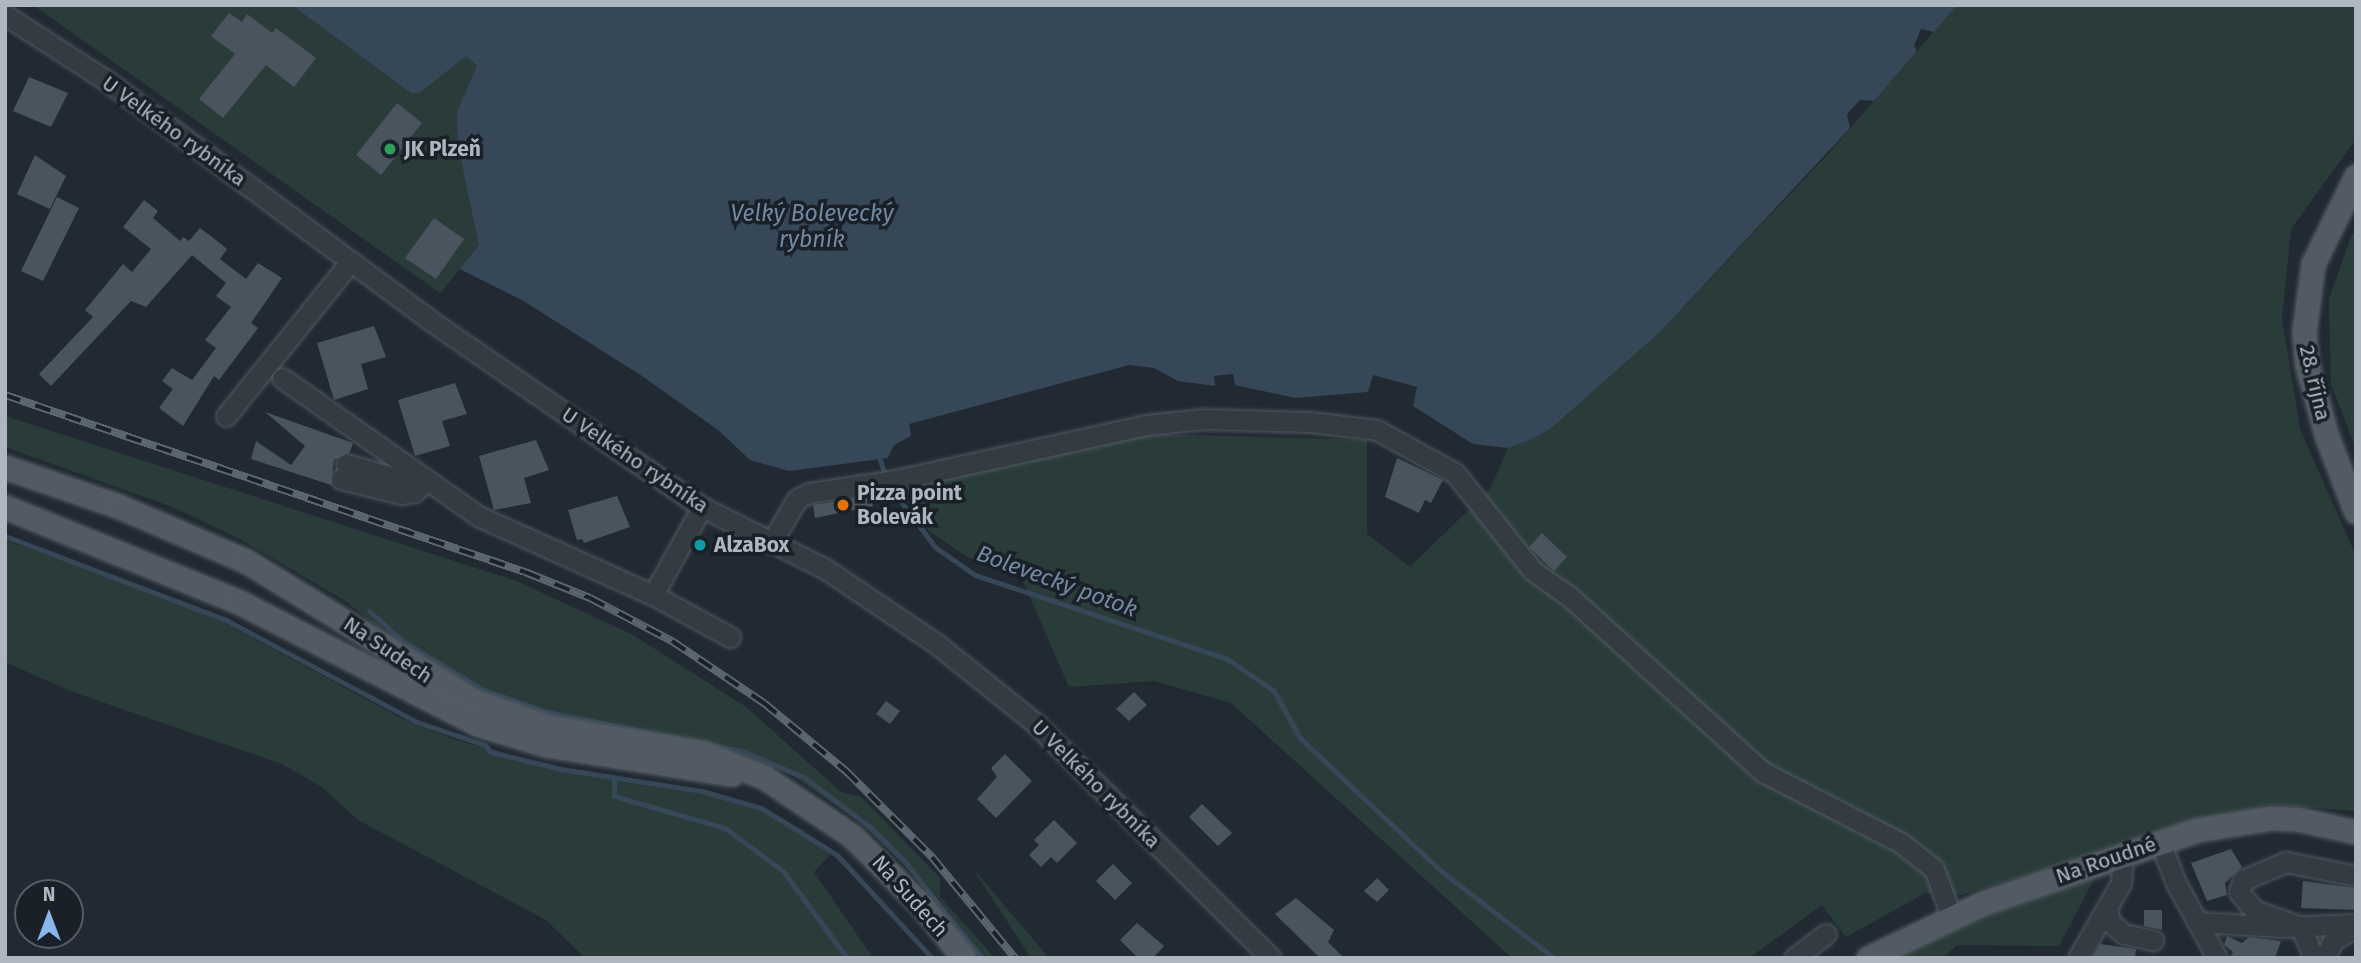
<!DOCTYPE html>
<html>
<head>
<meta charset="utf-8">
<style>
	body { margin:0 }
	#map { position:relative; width:2361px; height:963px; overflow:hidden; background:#212a32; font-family:"Fira Sans",sans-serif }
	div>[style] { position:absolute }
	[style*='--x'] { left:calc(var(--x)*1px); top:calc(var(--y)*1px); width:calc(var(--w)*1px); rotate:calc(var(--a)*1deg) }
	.green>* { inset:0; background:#2a3c3a }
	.water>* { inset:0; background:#364758 }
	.stream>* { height:5px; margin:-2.5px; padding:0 2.5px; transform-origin:2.5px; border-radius:2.5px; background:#364758 }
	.building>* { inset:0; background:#49545e }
	.roads { filter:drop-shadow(0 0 2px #515961) drop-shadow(0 0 2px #515961) }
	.minor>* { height:19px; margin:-9.5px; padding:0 9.5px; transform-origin:9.5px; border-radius:9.5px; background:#343b43 }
	.major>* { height:23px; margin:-11.5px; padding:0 11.5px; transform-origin:11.5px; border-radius:11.5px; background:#525b63 }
	.rail>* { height:8px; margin-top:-4px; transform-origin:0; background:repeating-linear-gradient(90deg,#192028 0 16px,#5b656f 0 32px); box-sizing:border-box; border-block:2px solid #5b656f }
	.dots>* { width:19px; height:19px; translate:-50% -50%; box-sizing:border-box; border:4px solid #192028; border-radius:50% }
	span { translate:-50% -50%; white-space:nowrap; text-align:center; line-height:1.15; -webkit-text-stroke:7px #192028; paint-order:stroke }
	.street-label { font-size:21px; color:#aeb6c0 }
	.poi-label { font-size:21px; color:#aeb6c0; font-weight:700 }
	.left { translate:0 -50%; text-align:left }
	.water-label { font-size:23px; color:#7189a1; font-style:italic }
	.frame { position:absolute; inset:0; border:7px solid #aeb6c0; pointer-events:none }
	.north { position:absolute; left:14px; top:879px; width:70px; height:70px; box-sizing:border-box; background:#192028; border:2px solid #555c65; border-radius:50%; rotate:0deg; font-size:19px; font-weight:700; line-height:28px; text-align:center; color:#aeb6c0 }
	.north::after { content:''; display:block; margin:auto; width:24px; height:32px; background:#89b6eb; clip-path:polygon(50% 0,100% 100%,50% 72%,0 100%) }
</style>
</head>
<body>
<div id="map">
	<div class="green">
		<div style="clip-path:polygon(33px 5px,531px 5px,522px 300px,460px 269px,440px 293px)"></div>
		<div style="clip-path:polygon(1957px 5px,2356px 5px,2356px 139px,2291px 229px,2282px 319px,2300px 429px,2356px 556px,2356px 811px,2270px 805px,1961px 895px,1925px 893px,1846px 937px,1822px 905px,1749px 958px,1512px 958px,1231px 703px,1154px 681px,1069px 687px,1021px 576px,969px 558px,929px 531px,898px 487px,1153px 434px,1367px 440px,1367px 534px,1410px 567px,1490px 489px,1508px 448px,1527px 441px,1661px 331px,1828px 154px)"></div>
		<div style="clip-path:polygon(2352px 234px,2356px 234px,2356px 449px,2331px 384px,2329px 299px)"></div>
		<div style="clip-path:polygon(5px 416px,519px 582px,633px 635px,746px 707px,841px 792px,861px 797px,940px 878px,940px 897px,995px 958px,984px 958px,936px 895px,857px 820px,792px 775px,713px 745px,533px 712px,481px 693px,386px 635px,347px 602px,245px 542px,175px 508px,5px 447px)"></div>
		<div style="clip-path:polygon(5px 540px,132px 584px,223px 622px,403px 719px,456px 740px,560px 768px,697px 790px,763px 808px,803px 830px,831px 854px,814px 872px,873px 958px,585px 958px,546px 920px,358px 820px,322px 787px,282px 764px,73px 692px,7px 663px)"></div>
		<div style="clip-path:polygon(971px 866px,1049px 958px,1031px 958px)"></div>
		<div style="clip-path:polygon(2094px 879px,2059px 946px,1957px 945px,1943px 958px,1892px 958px,1941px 931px,2033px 896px)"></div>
	</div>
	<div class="water">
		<div style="clip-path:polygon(292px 5px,1957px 5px,1934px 32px,1921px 29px,1914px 46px,1917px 51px,1874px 101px,1860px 100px,1847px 114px,1850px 128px,1661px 331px,1550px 429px,1527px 441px,1508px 448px,1473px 444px,1413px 406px,1417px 387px,1373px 375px,1368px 392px,1296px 398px,1235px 385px,1233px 374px,1214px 376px,1215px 386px,1178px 381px,1154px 368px,1129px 365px,909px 424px,911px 436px,894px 445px,888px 458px,789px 471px,750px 460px,718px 430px,642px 376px,522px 300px,460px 269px,479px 245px,458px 145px,457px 112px,477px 66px,466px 56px,419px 93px,411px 93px)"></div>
	</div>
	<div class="stream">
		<div style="--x:878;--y:454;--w:25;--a:72"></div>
		<div style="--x:890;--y:487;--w:75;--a:53.1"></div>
		<div style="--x:935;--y:547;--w:49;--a:35"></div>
		<div style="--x:975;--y:575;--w:266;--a:18.4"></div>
		<div style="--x:1227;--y:659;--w:55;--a:34"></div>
		<div style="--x:1273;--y:690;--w:56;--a:60.3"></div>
		<div style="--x:1301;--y:739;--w:191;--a:43.3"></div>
		<div style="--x:1440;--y:870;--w:144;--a:37.7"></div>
		<div style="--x:5;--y:536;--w:234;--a:20.8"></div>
		<div style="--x:224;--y:619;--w:219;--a:28.1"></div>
		<div style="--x:417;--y:722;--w:72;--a:18.7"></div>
		<div style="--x:485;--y:745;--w:9;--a:49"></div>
		<div style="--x:491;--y:752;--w:72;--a:13.7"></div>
		<div style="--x:561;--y:769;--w:143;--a:8.9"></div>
		<div style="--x:702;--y:791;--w:61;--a:16.1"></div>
		<div style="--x:761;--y:808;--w:89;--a:31.7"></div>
		<div style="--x:837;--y:855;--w:140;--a:47.3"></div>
		<div style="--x:369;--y:611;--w:47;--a:41.5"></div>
		<div style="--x:404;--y:642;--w:93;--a:31"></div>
		<div style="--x:484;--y:690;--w:67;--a:19.2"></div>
		<div style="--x:547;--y:712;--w:200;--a:11.3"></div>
		<div style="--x:743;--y:751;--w:68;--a:23.5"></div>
		<div style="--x:805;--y:778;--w:83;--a:37.1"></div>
		<div style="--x:871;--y:828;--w:49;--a:45"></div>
		<div style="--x:906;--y:863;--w:122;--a:51.3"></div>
		<div style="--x:614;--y:777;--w:19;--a:90"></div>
		<div style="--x:614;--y:796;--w:116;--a:16.1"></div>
		<div style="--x:725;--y:828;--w:72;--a:36.6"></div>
		<div style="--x:783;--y:871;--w:108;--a:53.7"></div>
	</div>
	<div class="building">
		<div style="clip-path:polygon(229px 13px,242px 22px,247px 14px,272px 33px,276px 28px,316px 58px,294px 87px,266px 65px,223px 118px,199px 99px,235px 54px,211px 36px)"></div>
		<div style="clip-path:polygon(29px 77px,68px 93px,51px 127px,13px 111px)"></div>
		<div style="clip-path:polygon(397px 103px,422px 123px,381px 175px,356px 155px)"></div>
		<div style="clip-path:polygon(35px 155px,66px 176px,50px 209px,17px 194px)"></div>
		<div style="clip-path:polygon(57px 197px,79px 208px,43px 281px,21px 271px)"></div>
		<div style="clip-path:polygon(144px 200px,158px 211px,153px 218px,180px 241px,183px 237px,189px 241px,200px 228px,216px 240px,227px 249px,220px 259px,246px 279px,258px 263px,282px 278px,251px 323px,258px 328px,219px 380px,214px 376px,183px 426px,159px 408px,173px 389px,162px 381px,172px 368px,192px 380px,216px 348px,205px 340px,231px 307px,216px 296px,226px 283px,192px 255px,146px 307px,131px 301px,51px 386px,39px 374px,93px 317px,85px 310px,123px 264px,132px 272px,151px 249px,123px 227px)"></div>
		<div style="clip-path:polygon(434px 218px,464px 239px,436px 279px,405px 258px)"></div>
		<div style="clip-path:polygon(374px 326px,386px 357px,361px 364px,368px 389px,334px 400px,317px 343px)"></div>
		<div style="clip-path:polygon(455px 383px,467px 414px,442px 421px,450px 446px,415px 456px,398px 400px)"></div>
		<div style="clip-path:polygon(265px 412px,353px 443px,350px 452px,334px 460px,331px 485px,251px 459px,256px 441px,291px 465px,305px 446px)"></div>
		<div style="clip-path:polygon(536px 440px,549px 470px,524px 478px,531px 503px,494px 510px,479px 456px)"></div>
		<div style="clip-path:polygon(1397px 458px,1443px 480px,1431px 503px,1425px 500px,1419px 513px,1385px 497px)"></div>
		<div style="clip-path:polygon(617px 496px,630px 527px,584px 543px,582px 539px,577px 540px,568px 510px)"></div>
		<div style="clip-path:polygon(871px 496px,873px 506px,815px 518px,813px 505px)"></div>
		<div style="clip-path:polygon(1542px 533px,1567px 557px,1554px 571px,1529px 547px)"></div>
		<div style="clip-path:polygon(1134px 692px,1147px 705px,1129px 721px,1116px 709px)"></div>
		<div style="clip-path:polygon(886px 701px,900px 711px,890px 724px,876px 714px)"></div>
		<div style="clip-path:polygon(1005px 754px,1032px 781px,996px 818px,977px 799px,997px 777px,991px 768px)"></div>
		<div style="clip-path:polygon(1202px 804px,1232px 833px,1218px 846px,1189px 817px)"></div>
		<div style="clip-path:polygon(1054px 820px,1077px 843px,1057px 863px,1051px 857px,1041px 867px,1029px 855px,1039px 845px,1034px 840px)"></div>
		<div style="clip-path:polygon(2231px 849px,2242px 867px,2225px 883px,2227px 895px,2207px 901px,2191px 863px)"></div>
		<div style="clip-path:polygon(1113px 864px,1132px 883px,1115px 900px,1096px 881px)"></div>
		<div style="clip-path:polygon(1377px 878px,1389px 890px,1377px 902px,1364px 891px)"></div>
		<div style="clip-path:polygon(2303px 881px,2356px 888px,2356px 910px,2301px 908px)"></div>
		<div style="clip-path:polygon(1296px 898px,1334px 930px,1328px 942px,1344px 958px,1320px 958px,1275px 914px)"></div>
		<div style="clip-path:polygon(2144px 910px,2162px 910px,2162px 930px,2144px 926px)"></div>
		<div style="clip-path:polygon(1137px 923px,1164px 946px,1153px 958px,1138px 958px,1120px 940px)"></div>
		<div style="clip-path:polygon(2227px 936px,2242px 943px,2249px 937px,2281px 941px,2275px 958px,2229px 958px,2233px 952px,2224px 945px)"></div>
		<div style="clip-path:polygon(2100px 944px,2136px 949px,2135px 958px,2092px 958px)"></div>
	</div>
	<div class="roads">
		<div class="minor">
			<div style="--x:5;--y:15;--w:121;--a:32.9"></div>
			<div style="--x:107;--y:81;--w:403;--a:36.5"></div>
			<div style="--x:431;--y:321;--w:329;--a:34.5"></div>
			<div style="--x:702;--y:507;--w:136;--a:26.6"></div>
			<div style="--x:824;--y:568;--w:138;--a:34"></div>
			<div style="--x:938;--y:645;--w:124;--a:38.8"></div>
			<div style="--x:1035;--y:723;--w:333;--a:44.9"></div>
			<div style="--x:282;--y:378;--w:240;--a:35.1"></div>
			<div style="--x:478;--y:516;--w:192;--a:24.3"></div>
			<div style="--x:653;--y:595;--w:101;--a:-60.9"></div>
			<div style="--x:226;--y:416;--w:199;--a:-51.1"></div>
			<div style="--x:346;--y:464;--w:51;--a:15.9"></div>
			<div style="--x:395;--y:478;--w:24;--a:-7"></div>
			<div style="--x:341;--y:479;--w:62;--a:14"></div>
			<div style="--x:401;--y:494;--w:13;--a:-9"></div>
			<div style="--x:414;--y:492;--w:17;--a:-40"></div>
			<div style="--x:771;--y:543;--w:51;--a:-59.4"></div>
			<div style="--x:797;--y:499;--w:13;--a:-27"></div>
			<div style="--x:809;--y:493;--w:88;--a:-8.5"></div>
			<div style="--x:896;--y:480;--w:256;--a:-12.4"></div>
			<div style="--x:1146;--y:425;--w:58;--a:-5.9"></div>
			<div style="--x:1204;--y:419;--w:106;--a:1.6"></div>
			<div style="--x:1310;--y:422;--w:67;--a:6.8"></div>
			<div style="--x:1377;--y:430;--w:89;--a:28.9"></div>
			<div style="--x:1455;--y:473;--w:125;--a:51.5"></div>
			<div style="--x:1533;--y:571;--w:45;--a:35.1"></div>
			<div style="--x:1570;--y:597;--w:261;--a:42.2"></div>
			<div style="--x:1763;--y:772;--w:155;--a:27.2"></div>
			<div style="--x:1901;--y:843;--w:42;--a:38.2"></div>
			<div style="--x:1934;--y:869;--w:50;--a:70.1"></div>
			<div style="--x:653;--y:595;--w:88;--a:28.6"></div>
			<div style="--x:2160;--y:842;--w:44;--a:68.7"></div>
			<div style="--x:2176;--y:883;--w:85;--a:61.3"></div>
			<div style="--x:2107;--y:907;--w:15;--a:79"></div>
			<div style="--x:2110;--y:922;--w:18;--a:41"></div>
			<div style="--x:2124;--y:934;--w:30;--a:12"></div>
			<div style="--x:2197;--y:922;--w:85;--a:3.4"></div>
			<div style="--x:2282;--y:927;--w:74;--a:-2.3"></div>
			<div style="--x:1794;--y:958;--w:40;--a:-37"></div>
			<div style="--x:2078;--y:958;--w:86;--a:-60.2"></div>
			<div style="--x:2121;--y:883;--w:29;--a:-86"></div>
			<div style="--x:2314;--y:958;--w:34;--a:-113"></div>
			<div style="--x:2301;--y:927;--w:50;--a:-160.1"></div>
			<div style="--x:2254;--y:910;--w:23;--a:-130"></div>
			<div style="--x:2239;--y:892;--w:13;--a:-72"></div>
			<div style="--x:2243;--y:880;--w:47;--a:-22.7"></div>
			<div style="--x:2286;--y:862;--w:71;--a:11.3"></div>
			<div style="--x:2324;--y:958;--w:21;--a:-62"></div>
			<div style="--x:2334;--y:939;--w:25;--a:-27"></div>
		</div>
		<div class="major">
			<div style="--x:2356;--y:176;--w:98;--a:116"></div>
			<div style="--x:2313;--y:264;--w:69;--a:97.5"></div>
			<div style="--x:2304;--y:332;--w:33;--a:85"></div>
			<div style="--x:2307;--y:365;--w:75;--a:74.5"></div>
			<div style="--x:2327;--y:437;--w:80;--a:68.9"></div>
			<div style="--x:5;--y:467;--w:120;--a:19"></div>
			<div style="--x:118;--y:506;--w:139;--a:23.3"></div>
			<div style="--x:246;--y:561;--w:269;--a:31.6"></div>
			<div style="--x:475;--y:702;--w:77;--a:18.9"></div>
			<div style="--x:548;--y:727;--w:157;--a:9.5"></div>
			<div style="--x:703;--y:753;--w:66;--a:21.5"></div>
			<div style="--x:764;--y:777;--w:106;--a:33.8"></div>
			<div style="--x:852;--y:836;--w:100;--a:45"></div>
			<div style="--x:923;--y:907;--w:65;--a:51.2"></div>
			<div style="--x:5;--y:507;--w:253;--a:22.1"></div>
			<div style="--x:239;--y:602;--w:267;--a:27.1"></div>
			<div style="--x:477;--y:724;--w:72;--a:16.9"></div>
			<div style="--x:546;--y:745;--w:188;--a:8.9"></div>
			<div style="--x:1868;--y:958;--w:127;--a:-25.6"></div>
			<div style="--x:1983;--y:903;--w:226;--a:-18.8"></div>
			<div style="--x:2197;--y:830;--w:74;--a:-9.3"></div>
			<div style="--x:2270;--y:818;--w:27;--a:2"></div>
			<div style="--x:2297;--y:819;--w:60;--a:12.4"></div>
		</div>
	</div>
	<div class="rail">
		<div style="--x:5;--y:395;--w:549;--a:18.8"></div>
		<div style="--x:525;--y:572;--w:70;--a:21.8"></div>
		<div style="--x:590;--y:598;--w:93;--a:27.7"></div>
		<div style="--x:672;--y:641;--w:111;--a:34"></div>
		<div style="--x:764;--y:703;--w:107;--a:39.7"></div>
		<div style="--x:846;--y:771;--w:122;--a:45"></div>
		<div style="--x:932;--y:857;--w:131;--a:50.6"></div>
	</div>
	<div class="dots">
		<div style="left:390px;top:149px;background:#2e9e5b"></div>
		<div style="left:843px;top:505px;background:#e8710a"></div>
		<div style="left:700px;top:545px;background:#0f9aa8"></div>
	</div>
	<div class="street-label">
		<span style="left:174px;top:131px;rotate:36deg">U Velkého rybníka</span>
		<span style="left:2315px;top:383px;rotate:77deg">28. října</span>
		<span style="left:635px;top:460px;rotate:34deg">U Velkého rybníka</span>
		<span style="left:388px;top:650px;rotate:34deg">Na Sudech</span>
		<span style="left:1096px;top:784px;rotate:45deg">U Velkého rybníka</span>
		<span style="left:2106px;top:860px;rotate:-19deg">Na Roudné</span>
		<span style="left:910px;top:896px;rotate:48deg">Na Sudech</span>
	</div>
	<div class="poi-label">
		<span class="left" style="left:404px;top:149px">JK Plzeň</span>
		<span class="left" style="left:857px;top:505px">Pizza point<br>Bolevák</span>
		<span class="left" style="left:714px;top:545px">AlzaBox</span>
	</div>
	<div class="water-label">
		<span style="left:812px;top:226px">Velký Bolevecký<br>rybník</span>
		<span style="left:1057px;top:581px;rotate:20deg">Bolevecký potok</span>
	</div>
	<div class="frame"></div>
	<div class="north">N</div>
</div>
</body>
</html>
